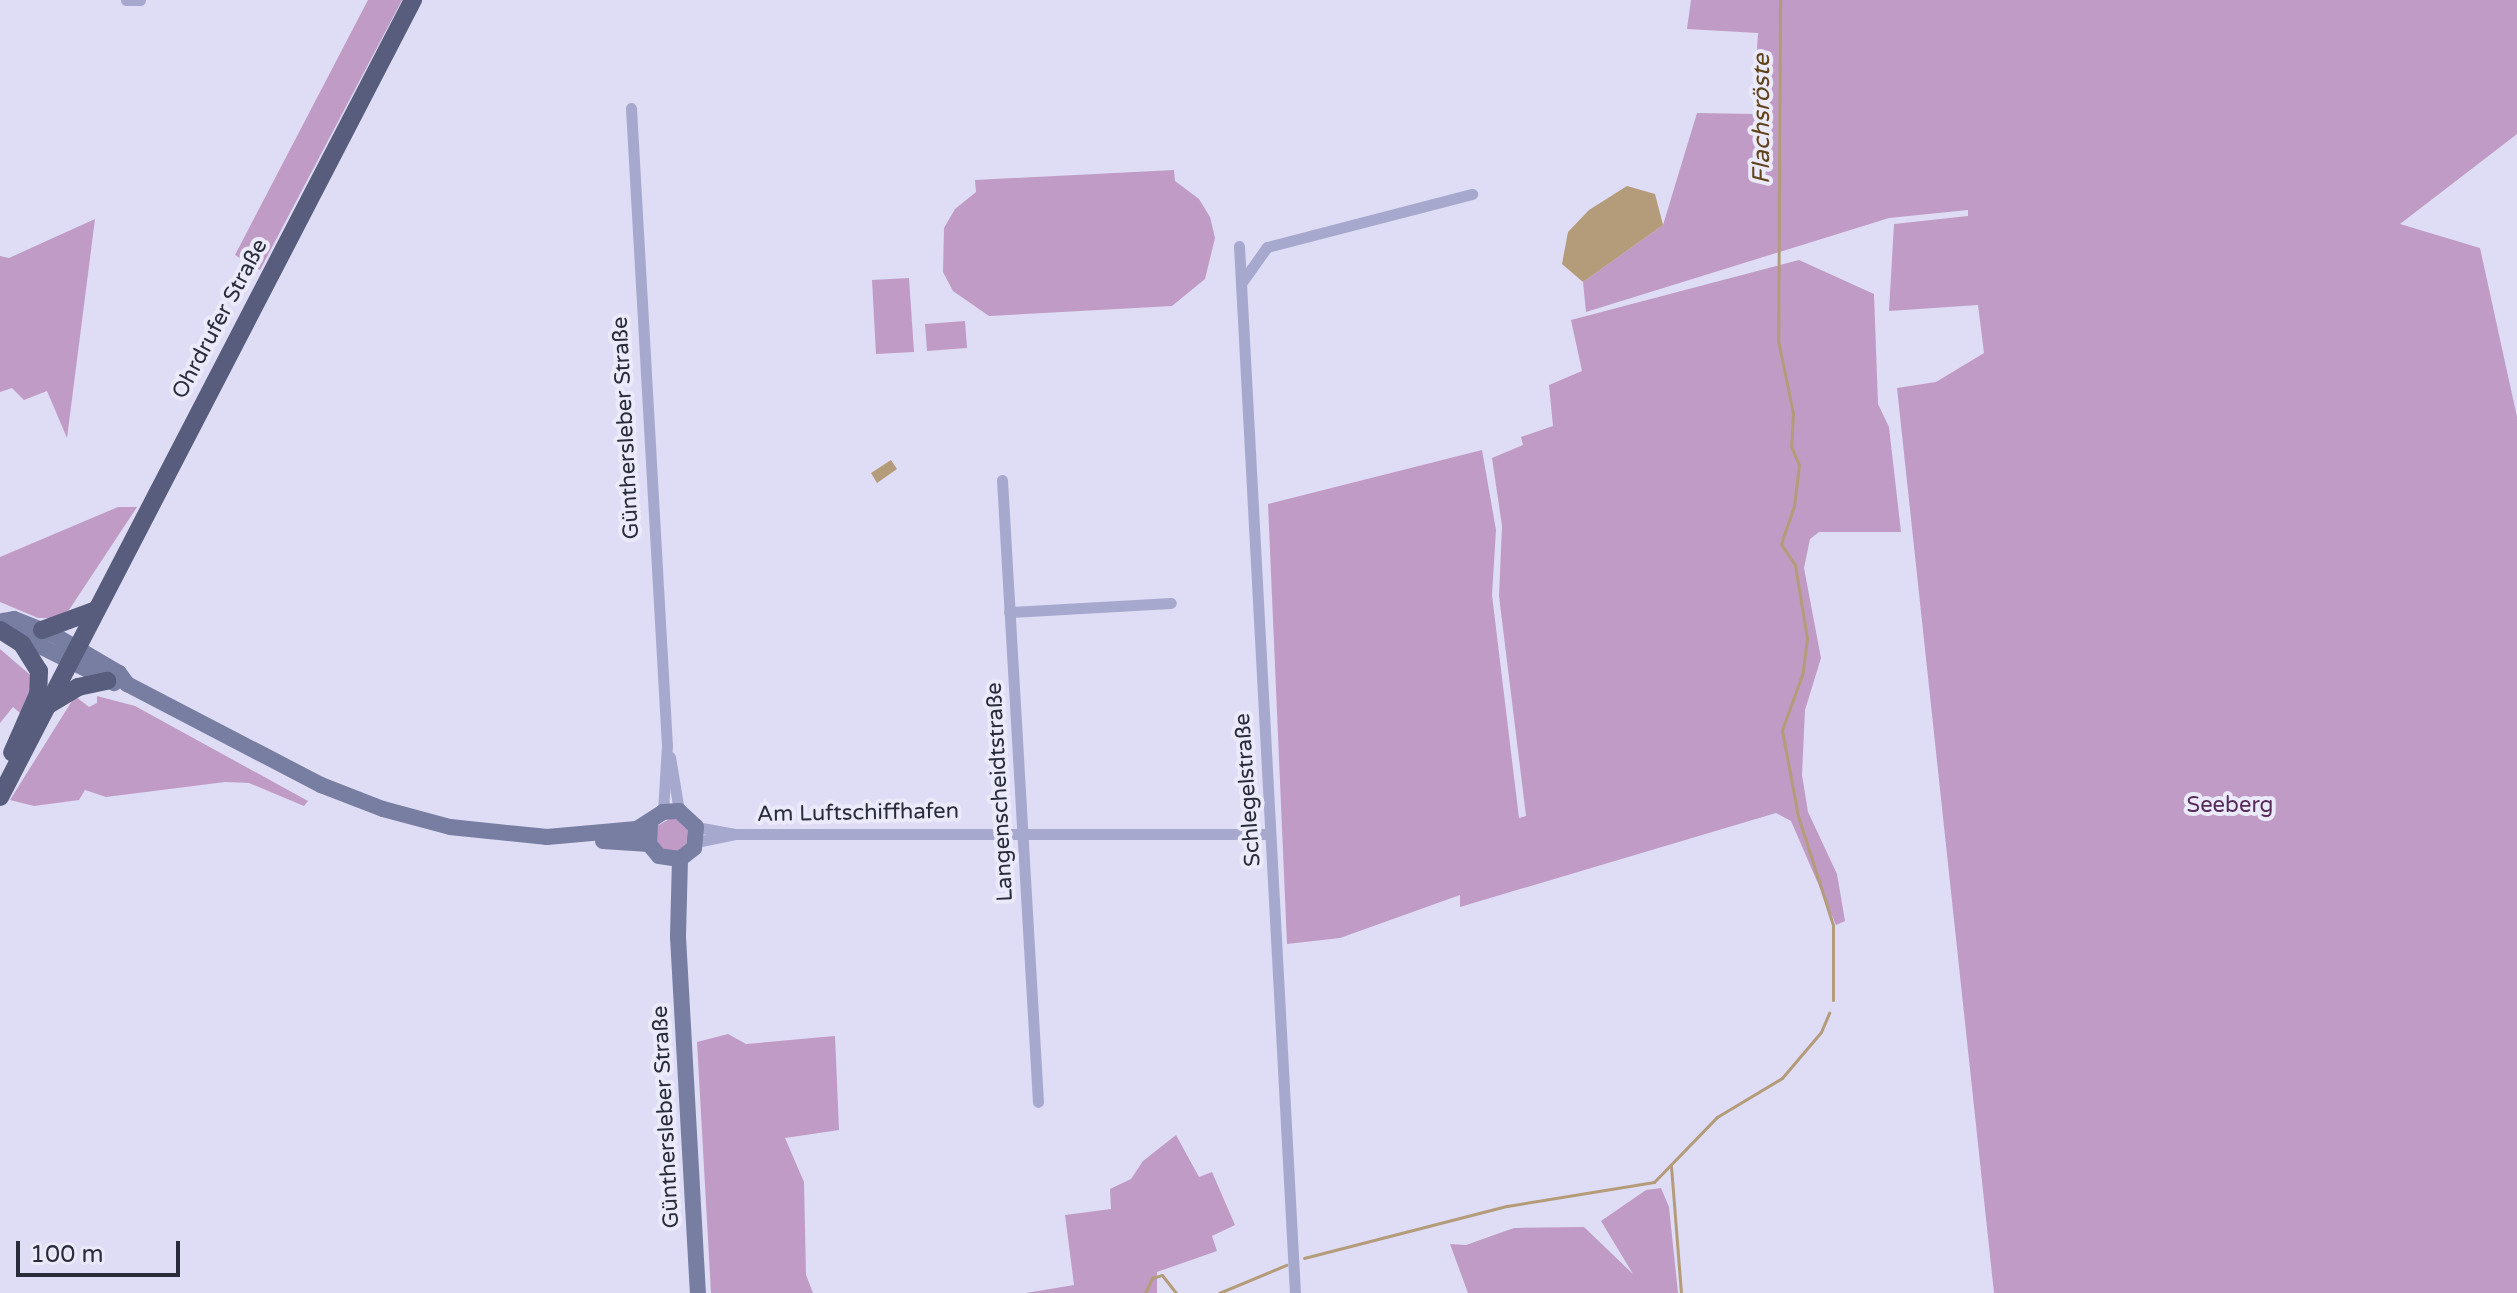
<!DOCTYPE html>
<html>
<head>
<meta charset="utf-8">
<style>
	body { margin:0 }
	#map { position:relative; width:2517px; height:1293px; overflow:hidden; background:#deddf5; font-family:"Varela Round",sans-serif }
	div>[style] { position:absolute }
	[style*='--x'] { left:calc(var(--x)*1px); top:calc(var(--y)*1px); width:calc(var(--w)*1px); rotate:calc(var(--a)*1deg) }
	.green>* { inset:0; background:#c09bc5 }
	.water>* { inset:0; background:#b49b79 }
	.stream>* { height:3px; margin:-1.5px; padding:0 1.5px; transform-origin:1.5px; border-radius:1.5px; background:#b49b79 }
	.minor>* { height:11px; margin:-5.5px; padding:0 5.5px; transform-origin:5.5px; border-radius:5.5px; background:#a7a8ce }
	.secondary>* { height:16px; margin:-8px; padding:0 8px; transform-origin:8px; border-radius:8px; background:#787da2 }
	.primary>* { height:18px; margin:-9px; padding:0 9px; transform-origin:9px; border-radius:9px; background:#585d7d }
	span { translate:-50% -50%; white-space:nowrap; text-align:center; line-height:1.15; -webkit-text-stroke:8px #ebeafb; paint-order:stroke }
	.street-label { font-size:22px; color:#282b3a }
	.park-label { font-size:22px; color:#562a5b }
	.water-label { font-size:24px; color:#60431a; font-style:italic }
	.scale { position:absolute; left:16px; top:1241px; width:164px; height:36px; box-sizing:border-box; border:4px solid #282b3a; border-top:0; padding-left:10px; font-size:24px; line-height:28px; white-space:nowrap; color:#282b3a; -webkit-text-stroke:6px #ebeafb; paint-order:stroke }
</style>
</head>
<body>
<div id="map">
	<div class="green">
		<div style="clip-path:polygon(368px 0,402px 0,260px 270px,235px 255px)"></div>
		<div style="clip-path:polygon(1691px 0,2517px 0,2517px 134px,2400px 224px,2480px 248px,2517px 417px,2517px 1293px,1994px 1293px,1897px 388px,1936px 382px,1984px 353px,1978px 305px,1889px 311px,1894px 224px,1968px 216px,1968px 210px,1889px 218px,1586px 312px,1583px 282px,1663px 225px,1697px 113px,1753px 114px,1758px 33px,1687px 29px)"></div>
		<div style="clip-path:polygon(1174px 170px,1175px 181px,1199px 199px,1210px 217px,1215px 238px,1205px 279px,1172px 306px,989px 316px,953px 291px,943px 272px,944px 228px,955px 209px,976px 192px,975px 180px)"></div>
		<div style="clip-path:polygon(95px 219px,67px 438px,47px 391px,24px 400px,12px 388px,0 392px,0 256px,9px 258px)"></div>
		<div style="clip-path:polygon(1799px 260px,1874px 294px,1878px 404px,1889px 427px,1901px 532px,1819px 532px,1810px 539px,1804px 568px,1821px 658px,1805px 710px,1802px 775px,1808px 812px,1837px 874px,1845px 921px,1836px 925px,1791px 821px,1776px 813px,1460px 907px,1460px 895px,1340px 938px,1287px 944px,1268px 504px,1482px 450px,1496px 530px,1492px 595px,1519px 818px,1526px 816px,1499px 596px,1502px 526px,1492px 458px,1523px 445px,1521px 437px,1553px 426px,1549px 385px,1582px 371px,1571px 320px)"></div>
		<div style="clip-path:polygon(909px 278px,914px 352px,876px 354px,872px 280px)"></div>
		<div style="clip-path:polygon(965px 321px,967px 348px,927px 351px,925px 324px)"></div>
		<div style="clip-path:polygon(118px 507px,137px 507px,69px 610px,54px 618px,38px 618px,0 602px,0 557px)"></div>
		<div style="clip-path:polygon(0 649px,35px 679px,20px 713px,13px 707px,0 723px)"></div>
		<div style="clip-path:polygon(75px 696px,89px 707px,97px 703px,97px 696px,135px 706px,308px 801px,304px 806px,249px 783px,225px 782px,106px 797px,85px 790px,79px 800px,34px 806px,10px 800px)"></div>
		<div style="clip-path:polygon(673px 817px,688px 826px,686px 849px,669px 854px,656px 843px,657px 826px)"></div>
		<div style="clip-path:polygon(728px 1034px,746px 1044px,835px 1036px,839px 1130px,785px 1138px,804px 1182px,806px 1275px,813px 1293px,711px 1293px,697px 1042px)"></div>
		<div style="clip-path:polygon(1176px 1135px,1199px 1177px,1212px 1172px,1235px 1225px,1212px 1236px,1217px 1251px,1157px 1272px,1157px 1293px,1026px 1293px,1074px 1285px,1065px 1215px,1111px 1209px,1110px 1189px,1131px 1179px,1143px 1161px)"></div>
		<div style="clip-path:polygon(1661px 1188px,1669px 1207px,1678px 1293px,1468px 1293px,1450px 1244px,1466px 1245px,1514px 1228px,1584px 1227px,1633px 1274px,1601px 1221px,1646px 1190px)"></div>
	</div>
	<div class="water">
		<div style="clip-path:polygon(1627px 186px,1655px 194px,1663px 225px,1583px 282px,1562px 264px,1568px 232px,1589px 210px)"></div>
		<div style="clip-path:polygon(891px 460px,897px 469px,877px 483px,871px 473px)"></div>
	</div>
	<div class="stream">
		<div style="--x:1780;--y:0;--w:340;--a:90.3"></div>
		<div style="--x:1778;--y:340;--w:75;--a:78.4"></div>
		<div style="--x:1793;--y:413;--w:33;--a:93"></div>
		<div style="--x:1791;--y:446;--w:21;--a:67"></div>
		<div style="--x:1799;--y:465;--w:41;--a:97"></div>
		<div style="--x:1794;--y:506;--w:40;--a:108.9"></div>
		<div style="--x:1781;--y:544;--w:25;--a:56"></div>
		<div style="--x:1795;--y:565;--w:74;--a:80.7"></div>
		<div style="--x:1807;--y:638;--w:34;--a:97"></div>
		<div style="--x:1803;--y:672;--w:62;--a:109.9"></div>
		<div style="--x:1782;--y:730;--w:87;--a:79.5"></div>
		<div style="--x:1798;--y:816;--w:114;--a:72.2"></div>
		<div style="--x:1833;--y:925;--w:75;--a:90"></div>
		<div style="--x:1671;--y:1166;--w:127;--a:85.5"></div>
		<div style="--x:1304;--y:1258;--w:210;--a:-14.4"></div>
		<div style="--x:1507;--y:1206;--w:149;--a:-9.3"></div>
		<div style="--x:1654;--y:1182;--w:91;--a:-45.9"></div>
		<div style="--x:1717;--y:1117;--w:76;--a:-31"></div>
		<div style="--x:1782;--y:1078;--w:60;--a:-49.7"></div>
		<div style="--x:1821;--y:1032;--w:21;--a:-67"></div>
		<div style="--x:1145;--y:1293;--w:17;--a:-65"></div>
		<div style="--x:1152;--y:1278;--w:10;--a:-17"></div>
		<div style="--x:1162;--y:1275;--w:23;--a:52"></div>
		<div style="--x:1219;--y:1293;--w:73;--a:-22.7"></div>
	</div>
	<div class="minor">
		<div style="--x:126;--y:0;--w:14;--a:0"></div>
		<div style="--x:631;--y:108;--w:638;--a:86.77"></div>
		<div style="--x:667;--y:745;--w:67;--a:93.4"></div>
		<div style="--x:1239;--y:246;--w:1048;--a:86.94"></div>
		<div style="--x:1242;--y:282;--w:43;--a:-54.5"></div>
		<div style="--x:1267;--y:247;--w:212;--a:-14.5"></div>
		<div style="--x:1002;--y:480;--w:623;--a:86.69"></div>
		<div style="--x:1009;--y:612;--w:162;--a:-3.2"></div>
		<div style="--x:670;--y:757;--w:55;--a:80.5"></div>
		<div style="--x:696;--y:827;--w:41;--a:9.9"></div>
		<div style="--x:736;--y:834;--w:531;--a:0"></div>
		<div style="--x:696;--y:842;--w:41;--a:-11.3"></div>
	</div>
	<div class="secondary">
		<div style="--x:3;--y:621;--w:11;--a:-10"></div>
		<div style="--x:14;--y:619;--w:43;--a:21.8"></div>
		<div style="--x:54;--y:635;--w:75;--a:30.3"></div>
		<div style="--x:119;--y:673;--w:14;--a:54"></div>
		<div style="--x:127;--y:684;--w:219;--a:27.5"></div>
		<div style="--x:321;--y:785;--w:66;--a:21.2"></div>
		<div style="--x:383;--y:809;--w:69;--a:15"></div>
		<div style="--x:450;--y:827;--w:98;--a:5.9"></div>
		<div style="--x:547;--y:837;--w:90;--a:-5.1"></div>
		<div style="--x:637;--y:829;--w:31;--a:-33"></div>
		<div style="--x:663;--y:812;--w:16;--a:-4"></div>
		<div style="--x:679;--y:811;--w:23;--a:43"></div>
		<div style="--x:696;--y:827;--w:21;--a:95"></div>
		<div style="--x:694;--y:848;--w:18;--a:142"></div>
		<div style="--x:680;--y:859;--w:21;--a:-172"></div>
		<div style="--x:659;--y:856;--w:16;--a:-130"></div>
		<div style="--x:649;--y:844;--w:20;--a:-87"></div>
		<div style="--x:14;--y:633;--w:112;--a:26.6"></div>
		<div style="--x:603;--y:841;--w:46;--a:3.7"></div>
		<div style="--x:680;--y:859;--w:78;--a:91.5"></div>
		<div style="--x:678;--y:937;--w:357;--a:86.8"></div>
	</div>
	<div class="primary">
		<div style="--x:0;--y:630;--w:26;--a:32"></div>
		<div style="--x:22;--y:644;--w:32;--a:58"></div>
		<div style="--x:39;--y:671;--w:23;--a:92"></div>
		<div style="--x:38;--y:694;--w:64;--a:113.8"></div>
		<div style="--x:42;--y:630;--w:58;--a:-20.3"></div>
		<div style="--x:50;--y:704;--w:33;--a:-31"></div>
		<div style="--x:78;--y:687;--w:30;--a:-12"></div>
		<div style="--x:0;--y:797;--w:898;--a:-62.61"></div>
	</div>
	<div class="street-label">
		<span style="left:220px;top:319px;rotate:-62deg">Ohrdrufer Straße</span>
		<span style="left:626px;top:428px;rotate:-93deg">Günthersleber Straße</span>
		<span style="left:1248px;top:790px;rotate:-94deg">Schlegelstraße</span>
		<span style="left:1000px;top:792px;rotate:-93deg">Langenscheidtstraße</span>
		<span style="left:858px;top:813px;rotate:-1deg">Am Luftschiffhafen</span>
		<span style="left:666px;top:1117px;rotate:-93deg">Günthersleber Straße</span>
	</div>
	<div class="park-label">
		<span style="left:2230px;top:806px">Seeberg</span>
	</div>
	<div class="water-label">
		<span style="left:1762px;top:119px;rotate:-90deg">Flachsröste</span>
	</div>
	<div class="scale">100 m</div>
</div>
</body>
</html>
